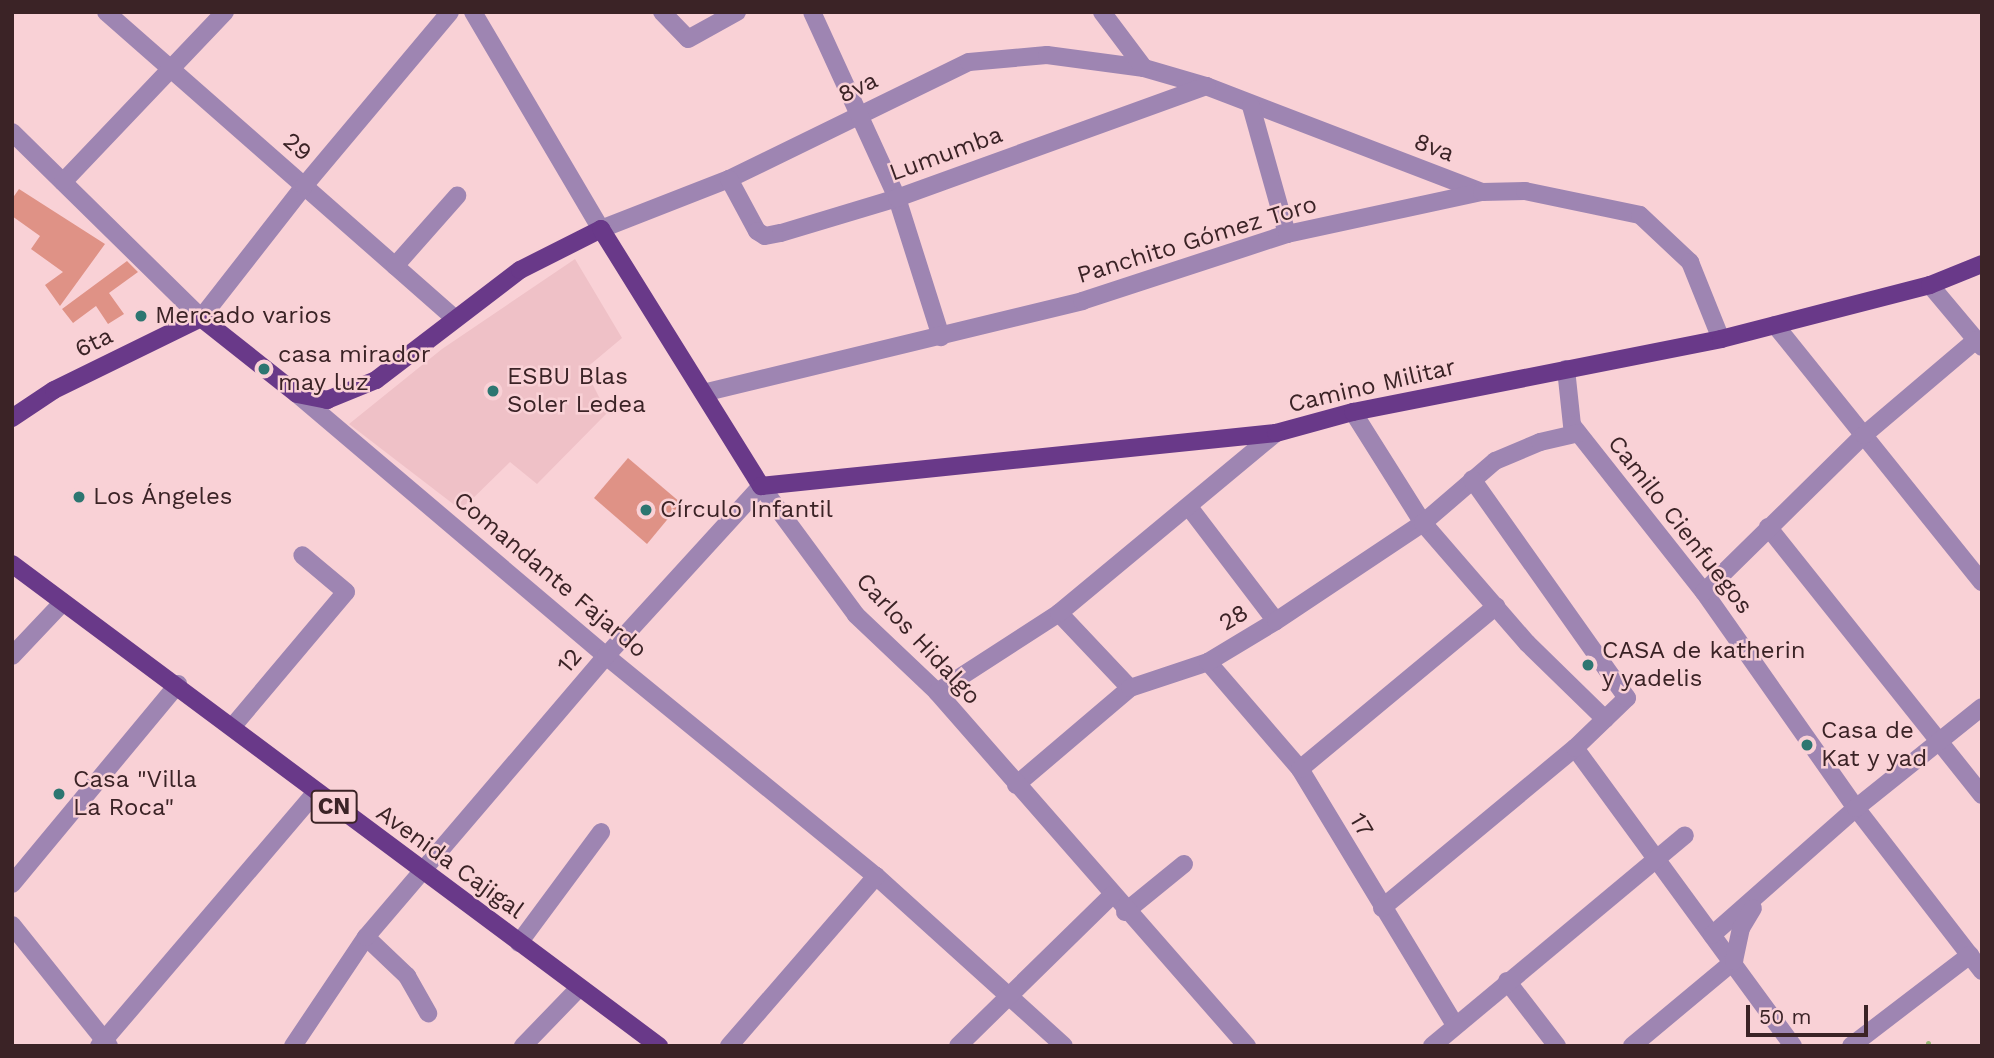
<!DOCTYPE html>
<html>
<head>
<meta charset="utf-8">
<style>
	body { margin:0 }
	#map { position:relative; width:1994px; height:1058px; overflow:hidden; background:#f9d1d6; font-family:"Work Sans",sans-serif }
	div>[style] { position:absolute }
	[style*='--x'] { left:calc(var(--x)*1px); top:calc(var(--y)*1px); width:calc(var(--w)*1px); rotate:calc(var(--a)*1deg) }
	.built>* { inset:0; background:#efc1c7 }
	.stream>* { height:5px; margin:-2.5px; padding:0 2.5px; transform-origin:2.5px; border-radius:2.5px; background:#9aba78 }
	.building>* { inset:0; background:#df9286 }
	.minor>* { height:18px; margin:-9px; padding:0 9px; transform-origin:9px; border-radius:9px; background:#9e85b2 }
	.major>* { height:18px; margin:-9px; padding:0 9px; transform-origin:9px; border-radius:9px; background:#693989 }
	.dots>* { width:19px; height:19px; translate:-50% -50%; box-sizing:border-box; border:4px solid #f9d1d6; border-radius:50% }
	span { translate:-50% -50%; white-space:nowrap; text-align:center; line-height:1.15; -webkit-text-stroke:5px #f9d1d6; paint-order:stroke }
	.shield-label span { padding:2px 5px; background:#f9d1d6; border:2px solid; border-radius:5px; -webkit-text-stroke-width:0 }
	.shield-label { font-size:23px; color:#3b2326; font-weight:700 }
	.street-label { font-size:24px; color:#3b2326 }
	.poi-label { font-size:24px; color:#3b2326 }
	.left { translate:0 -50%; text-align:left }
	.frame { position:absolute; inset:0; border:14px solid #3b2326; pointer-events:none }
	.scale { position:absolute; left:1746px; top:1005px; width:122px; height:32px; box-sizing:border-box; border:4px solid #3b2326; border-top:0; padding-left:9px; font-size:21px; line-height:24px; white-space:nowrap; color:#3b2326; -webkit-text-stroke:5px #f9d1d6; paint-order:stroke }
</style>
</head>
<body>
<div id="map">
	<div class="built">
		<div style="clip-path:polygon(575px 259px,622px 338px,585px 369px,607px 413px,537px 484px,510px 462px,461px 510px,349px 424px,442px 349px)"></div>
	</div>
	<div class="stream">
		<div style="--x:1928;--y:1046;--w:3;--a:-90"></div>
	</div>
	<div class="building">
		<div style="clip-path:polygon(19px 189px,105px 244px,60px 306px,45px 285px,63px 272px,31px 249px,40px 236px,12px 216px,12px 199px)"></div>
		<div style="clip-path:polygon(127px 261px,138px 272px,109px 293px,124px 314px,108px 324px,96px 306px,73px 323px,62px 309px)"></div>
		<div style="clip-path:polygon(628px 458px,681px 503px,647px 544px,594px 498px)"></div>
	</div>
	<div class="minor">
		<div style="--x:106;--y:12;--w:465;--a:41.3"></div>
		<div style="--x:473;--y:12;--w:252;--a:59.5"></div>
		<div style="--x:601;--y:229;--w:137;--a:-21.3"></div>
		<div style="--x:729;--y:179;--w:267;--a:-26"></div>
		<div style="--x:969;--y:62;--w:78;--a:-5.1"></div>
		<div style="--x:1047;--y:55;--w:98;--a:7.6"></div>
		<div style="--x:1144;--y:68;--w:65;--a:16.2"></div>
		<div style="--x:1206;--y:86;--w:296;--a:21"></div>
		<div style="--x:662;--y:12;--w:37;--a:46"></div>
		<div style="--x:688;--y:39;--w:56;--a:-28.9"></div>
		<div style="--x:812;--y:12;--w:205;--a:65.4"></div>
		<div style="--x:897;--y:198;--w:146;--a:72.4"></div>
		<div style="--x:1102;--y:12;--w:70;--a:53.1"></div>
		<div style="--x:1251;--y:106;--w:133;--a:74.3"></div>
		<div style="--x:12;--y:132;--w:265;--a:44.5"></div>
		<div style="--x:201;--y:318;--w:167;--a:-52"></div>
		<div style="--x:304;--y:186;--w:227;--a:-50"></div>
		<div style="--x:729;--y:179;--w:59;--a:61.7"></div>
		<div style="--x:757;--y:231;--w:9;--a:32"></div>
		<div style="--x:765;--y:236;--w:16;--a:-11"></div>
		<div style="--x:781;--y:233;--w:121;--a:-16.8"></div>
		<div style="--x:897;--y:198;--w:329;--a:-19.9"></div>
		<div style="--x:63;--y:182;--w:235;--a:-46.4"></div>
		<div style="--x:395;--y:266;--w:94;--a:-48.5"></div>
		<div style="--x:1930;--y:285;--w:81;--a:50"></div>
		<div style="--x:1775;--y:325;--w:330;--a:51.2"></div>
		<div style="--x:1566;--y:369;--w:56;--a:83.9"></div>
		<div style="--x:1572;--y:425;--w:213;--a:51.7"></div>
		<div style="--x:1704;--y:592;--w:264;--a:54.9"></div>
		<div style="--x:1856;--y:808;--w:206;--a:52.3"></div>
		<div style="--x:707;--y:392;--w:386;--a:-13.6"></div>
		<div style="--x:1082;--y:301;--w:216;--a:-18.1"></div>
		<div style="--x:1287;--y:234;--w:199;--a:-12.2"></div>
		<div style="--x:1482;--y:192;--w:43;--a:-1.3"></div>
		<div style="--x:1525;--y:191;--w:117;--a:11.8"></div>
		<div style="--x:1640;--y:215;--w:69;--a:43.2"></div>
		<div style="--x:1690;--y:262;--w:83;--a:68.1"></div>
		<div style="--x:297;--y:394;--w:405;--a:40.3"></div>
		<div style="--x:606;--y:656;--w:348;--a:39.2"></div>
		<div style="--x:876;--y:876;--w:253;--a:42.1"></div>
		<div style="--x:1353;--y:412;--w:131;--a:57.8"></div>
		<div style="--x:1423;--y:523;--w:159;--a:49.1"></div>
		<div style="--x:1527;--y:643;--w:109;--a:44.3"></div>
		<div style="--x:1189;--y:507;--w:143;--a:52.7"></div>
		<div style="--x:1768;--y:527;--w:343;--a:51.4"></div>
		<div style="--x:1704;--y:592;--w:224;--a:-44.5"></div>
		<div style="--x:1864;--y:435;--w:147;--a:-40.3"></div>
		<div style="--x:1059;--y:613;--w:103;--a:46.6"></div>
		<div style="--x:12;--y:656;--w:74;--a:-46.6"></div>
		<div style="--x:1208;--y:662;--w:141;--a:49.3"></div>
		<div style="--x:1300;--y:769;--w:299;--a:58.8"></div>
		<div style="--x:937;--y:692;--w:145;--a:-32.9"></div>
		<div style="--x:1059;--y:613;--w:282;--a:-39.7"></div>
		<div style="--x:233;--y:726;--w:175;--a:-49.9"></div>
		<div style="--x:346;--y:592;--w:57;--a:-139.9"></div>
		<div style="--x:1575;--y:748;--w:369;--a:53.8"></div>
		<div style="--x:1300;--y:769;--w:255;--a:-39.7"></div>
		<div style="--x:1016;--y:785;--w:150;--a:-40.4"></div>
		<div style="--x:1130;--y:688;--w:82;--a:-18.4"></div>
		<div style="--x:1208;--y:662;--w:79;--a:-31.1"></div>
		<div style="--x:1276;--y:621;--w:177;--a:-33.7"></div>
		<div style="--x:1423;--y:523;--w:95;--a:-40.7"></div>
		<div style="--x:1495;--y:461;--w:49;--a:-22.9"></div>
		<div style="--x:1540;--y:442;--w:39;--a:-13"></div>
		<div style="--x:12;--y:884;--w:260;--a:-50.3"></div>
		<div style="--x:1382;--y:908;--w:251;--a:-39.7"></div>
		<div style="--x:1575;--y:748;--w:72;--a:-43.9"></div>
		<div style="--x:1627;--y:698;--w:268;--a:-125.3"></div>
		<div style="--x:1125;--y:912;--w:76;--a:-39.1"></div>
		<div style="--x:12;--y:925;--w:155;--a:51.3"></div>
		<div style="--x:1712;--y:935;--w:192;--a:-41.4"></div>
		<div style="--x:1856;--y:808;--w:161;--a:-38.7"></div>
		<div style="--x:366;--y:937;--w:57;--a:43.6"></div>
		<div style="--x:407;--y:976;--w:43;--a:60.4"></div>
		<div style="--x:519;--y:943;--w:138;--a:-53.5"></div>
		<div style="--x:1507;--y:981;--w:82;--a:52.4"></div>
		<div style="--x:99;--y:1046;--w:334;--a:-49.5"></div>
		<div style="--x:293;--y:1046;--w:131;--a:-56.2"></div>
		<div style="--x:366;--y:937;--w:370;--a:-49.5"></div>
		<div style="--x:606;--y:656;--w:230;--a:-47.6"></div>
		<div style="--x:761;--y:486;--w:160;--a:53.6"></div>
		<div style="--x:856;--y:615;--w:112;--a:43.5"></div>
		<div style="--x:937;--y:692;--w:471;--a:48.8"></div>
		<div style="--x:523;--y:1046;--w:81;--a:-46"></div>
		<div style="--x:729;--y:1046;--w:225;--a:-49.1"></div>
		<div style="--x:958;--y:1046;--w:216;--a:-44.4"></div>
		<div style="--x:1432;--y:1046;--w:329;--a:-39.8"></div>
		<div style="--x:1632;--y:1046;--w:133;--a:-39.8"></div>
		<div style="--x:1734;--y:961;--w:34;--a:-78"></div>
		<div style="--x:1741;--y:928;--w:23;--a:-59"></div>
		<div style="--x:1851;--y:1046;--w:150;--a:-37.4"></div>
	</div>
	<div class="major">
		<div style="--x:12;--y:418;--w:50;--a:-33.7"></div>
		<div style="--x:54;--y:390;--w:164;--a:-26.1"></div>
		<div style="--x:201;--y:318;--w:122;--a:38.4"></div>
		<div style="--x:297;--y:394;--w:31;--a:11"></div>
		<div style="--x:327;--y:400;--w:53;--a:-22.2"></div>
		<div style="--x:376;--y:380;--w:181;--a:-37.4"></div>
		<div style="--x:520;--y:270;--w:91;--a:-26.8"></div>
		<div style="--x:601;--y:229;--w:303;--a:58.1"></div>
		<div style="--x:761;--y:486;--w:518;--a:-5.88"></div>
		<div style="--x:1276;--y:433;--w:80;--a:-15.3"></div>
		<div style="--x:1353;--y:412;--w:375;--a:-11.2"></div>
		<div style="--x:1721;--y:339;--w:216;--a:-14.5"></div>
		<div style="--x:1930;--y:285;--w:56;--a:-22"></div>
		<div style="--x:12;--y:564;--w:807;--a:36.69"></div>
	</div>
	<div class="dots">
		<div style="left:141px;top:316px;background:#2d7671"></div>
		<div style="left:264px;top:369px;background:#2d7671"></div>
		<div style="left:493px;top:391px;background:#2d7671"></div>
		<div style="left:79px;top:497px;background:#2d7671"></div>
		<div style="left:646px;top:510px;background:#2d7671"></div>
		<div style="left:1588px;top:665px;background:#2d7671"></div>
		<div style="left:1807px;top:745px;background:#2d7671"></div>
		<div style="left:59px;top:794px;background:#2d7671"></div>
	</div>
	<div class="shield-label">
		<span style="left:334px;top:807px">CN</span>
	</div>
	<div class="street-label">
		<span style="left:858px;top:88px;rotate:-26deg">8va</span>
		<span style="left:297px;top:147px;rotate:41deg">29</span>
		<span style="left:1434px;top:148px;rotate:21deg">8va</span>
		<span style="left:946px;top:154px;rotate:-20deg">Lumumba</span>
		<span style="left:1197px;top:240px;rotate:-17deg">Panchito Gómez Toro</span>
		<span style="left:94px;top:343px;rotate:-26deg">6ta</span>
		<span style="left:1372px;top:386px;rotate:-13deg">Camino Militar</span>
		<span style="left:1680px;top:525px;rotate:52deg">Camilo Cienfuegos</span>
		<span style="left:550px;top:575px;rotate:40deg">Comandante Fajardo</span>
		<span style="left:1234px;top:618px;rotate:-31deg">28</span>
		<span style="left:918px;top:639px;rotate:47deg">Carlos Hidalgo</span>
		<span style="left:570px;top:661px;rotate:-50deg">12</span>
		<span style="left:1361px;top:825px;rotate:60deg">17</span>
		<span style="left:450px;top:862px;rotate:36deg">Avenida Cajigal</span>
	</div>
	<div class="poi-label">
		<span class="left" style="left:155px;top:316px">Mercado varios</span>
		<span class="left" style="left:278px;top:369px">casa mirador<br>may luz</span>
		<span class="left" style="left:507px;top:391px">ESBU Blas<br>Soler Ledea</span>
		<span class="left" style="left:93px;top:497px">Los Ángeles</span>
		<span class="left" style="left:660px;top:510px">Círculo Infantil</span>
		<span class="left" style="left:1602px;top:665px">CASA de katherin<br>y yadelis</span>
		<span class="left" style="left:1821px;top:745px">Casa de<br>Kat y yad</span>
		<span class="left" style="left:73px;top:794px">Casa "Villa<br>La Roca"</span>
	</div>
	<div class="frame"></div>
	<div class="scale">50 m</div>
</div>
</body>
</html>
